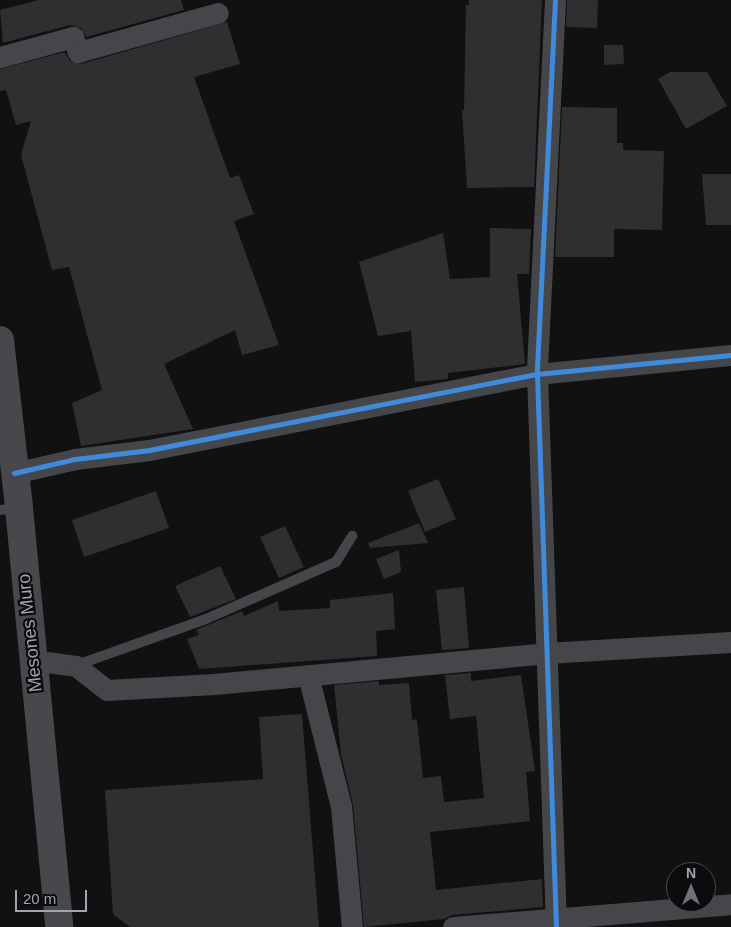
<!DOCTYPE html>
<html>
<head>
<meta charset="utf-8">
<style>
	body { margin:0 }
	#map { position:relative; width:731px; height:927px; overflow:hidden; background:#111; font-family:Helvetica,sans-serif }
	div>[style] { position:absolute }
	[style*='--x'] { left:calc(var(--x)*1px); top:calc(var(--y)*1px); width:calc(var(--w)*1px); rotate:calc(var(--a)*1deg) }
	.building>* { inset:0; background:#2f2f31 }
	.service>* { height:10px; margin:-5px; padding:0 5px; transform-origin:5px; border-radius:5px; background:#45464a }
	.minor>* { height:21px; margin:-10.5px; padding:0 10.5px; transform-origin:10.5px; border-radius:10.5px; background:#45464a }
	.trunk>* { height:28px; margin:-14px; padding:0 14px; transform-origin:14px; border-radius:14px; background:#47484c }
	.cycleway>* { height:5px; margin:-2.5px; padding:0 2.5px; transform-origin:2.5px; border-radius:2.5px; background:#408adc }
	span { translate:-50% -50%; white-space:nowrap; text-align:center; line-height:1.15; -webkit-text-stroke:4.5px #0b0b0d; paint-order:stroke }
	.street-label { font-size:18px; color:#a0a5b4 }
	.north { position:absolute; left:666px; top:862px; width:50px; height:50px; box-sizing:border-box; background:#0b0b0d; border:1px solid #474950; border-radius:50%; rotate:0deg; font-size:14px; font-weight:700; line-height:20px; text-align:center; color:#a0a5b4 }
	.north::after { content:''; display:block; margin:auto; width:18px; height:22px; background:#6e717b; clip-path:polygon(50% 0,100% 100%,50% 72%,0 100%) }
	.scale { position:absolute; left:15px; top:890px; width:72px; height:22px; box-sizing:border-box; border:2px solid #a0a5b4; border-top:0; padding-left:6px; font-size:15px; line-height:18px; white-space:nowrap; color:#a0a5b4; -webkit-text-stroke:4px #0b0b0d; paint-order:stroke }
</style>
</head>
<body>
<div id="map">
	<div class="building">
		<div style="clip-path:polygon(39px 0,181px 0,184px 10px,86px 37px,81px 28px,70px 25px,3px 43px,0 10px)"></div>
		<div style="clip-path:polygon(469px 0,542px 0,534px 187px,467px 188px,462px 110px,464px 110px,466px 5px,469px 5px)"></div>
		<div style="clip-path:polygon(567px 0,598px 0,597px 28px,566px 27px)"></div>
		<div style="clip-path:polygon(227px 22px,240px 64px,194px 77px,230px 178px,239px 175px,254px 214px,234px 221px,279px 345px,242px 355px,235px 330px,164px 364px,193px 429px,81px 446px,72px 403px,102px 390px,69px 267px,52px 270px,21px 155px,31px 121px,16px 125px,6px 90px,0 91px,0 69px,65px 52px,70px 61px,81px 64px)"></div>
		<div style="clip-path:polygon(604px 45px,623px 45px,624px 64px,604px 65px)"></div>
		<div style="clip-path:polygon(670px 72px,707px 72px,727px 106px,686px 129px,658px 79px)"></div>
		<div style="clip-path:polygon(562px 107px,617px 108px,617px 143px,623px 143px,623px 150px,664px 151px,662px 230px,614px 229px,614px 257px,555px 257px)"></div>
		<div style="clip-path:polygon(702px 174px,731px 174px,731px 225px,706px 225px)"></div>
		<div style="clip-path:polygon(490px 228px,531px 229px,529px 274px,517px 274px,525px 364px,448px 373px,448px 379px,415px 382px,411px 331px,378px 336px,359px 262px,443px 233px,450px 279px,490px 277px)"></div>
		<div style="clip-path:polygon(438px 479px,456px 519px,425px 532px,408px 491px)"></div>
		<div style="clip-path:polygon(156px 491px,169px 528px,84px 557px,72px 520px)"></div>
		<div style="clip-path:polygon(419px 523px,428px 543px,370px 548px,368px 543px)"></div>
		<div style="clip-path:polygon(285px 526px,304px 567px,279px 578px,260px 537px)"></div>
		<div style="clip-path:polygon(399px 550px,401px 572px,384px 579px,376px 559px)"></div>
		<div style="clip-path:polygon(220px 566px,236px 599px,190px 617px,175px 586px)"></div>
		<div style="clip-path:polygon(464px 587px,469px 648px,442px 650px,436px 590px)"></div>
		<div style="clip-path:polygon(393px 593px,395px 629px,376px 631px,377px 656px,199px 669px,187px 639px,199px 635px,196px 630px,242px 611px,244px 616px,278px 601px,279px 611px,330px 608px,330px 600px)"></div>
		<div style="clip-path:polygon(471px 673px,471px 681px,521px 675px,535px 771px,526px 772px,530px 821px,430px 832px,436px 890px,542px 879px,543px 907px,452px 915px,444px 919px,364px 927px,353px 805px,341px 754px,334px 685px,379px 681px,379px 685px,409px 683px,412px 720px,417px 719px,423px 778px,441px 776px,444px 802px,484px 798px,476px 716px,450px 719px,445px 675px)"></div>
		<div style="clip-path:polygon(302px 714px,319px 927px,130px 927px,113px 914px,105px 790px,263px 779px,259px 717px)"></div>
	</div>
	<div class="service">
		<div style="--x:0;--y:510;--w:19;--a:-6"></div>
		<div style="--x:77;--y:665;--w:137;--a:-19.6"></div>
		<div style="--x:206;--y:619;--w:142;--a:-23.7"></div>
		<div style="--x:336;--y:562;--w:31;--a:-58"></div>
	</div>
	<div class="minor">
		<div style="--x:555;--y:0;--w:374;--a:92.8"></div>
		<div style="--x:537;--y:374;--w:553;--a:88.03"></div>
		<div style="--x:0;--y:57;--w:76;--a:-15.3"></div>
		<div style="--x:73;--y:37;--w:16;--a:72"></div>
		<div style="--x:78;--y:52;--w:145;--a:-15.6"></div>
		<div style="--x:14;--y:473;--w:63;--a:-12.9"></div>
		<div style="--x:75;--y:459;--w:75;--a:-6.9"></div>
		<div style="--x:149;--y:450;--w:395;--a:-11.1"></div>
		<div style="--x:537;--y:374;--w:195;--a:-5.6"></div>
		<div style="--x:32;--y:660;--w:44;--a:7.8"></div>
		<div style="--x:76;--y:666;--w:39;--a:38"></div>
		<div style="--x:107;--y:690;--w:107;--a:-3.2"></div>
		<div style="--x:214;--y:684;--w:333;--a:-5.3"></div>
		<div style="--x:546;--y:653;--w:185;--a:-3.4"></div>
		<div style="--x:308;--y:675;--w:135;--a:75.9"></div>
		<div style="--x:341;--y:806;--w:121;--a:84.8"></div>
		<div style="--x:453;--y:927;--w:279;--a:-4.7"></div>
	</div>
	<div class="trunk">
		<div style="--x:0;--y:340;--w:169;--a:83.5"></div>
		<div style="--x:19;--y:508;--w:421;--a:84.5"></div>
	</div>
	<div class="cycleway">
		<div style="--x:555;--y:0;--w:374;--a:92.8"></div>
		<div style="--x:537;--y:374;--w:553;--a:88.03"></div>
		<div style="--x:14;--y:473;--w:63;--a:-12.9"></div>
		<div style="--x:75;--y:459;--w:75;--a:-6.9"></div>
		<div style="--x:149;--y:450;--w:395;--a:-11.1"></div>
		<div style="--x:537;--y:374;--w:195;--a:-5.6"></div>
	</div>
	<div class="street-label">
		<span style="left:30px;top:633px;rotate:-96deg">Mesones Muro</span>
	</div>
	<div class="north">N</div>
	<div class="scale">20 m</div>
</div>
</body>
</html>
